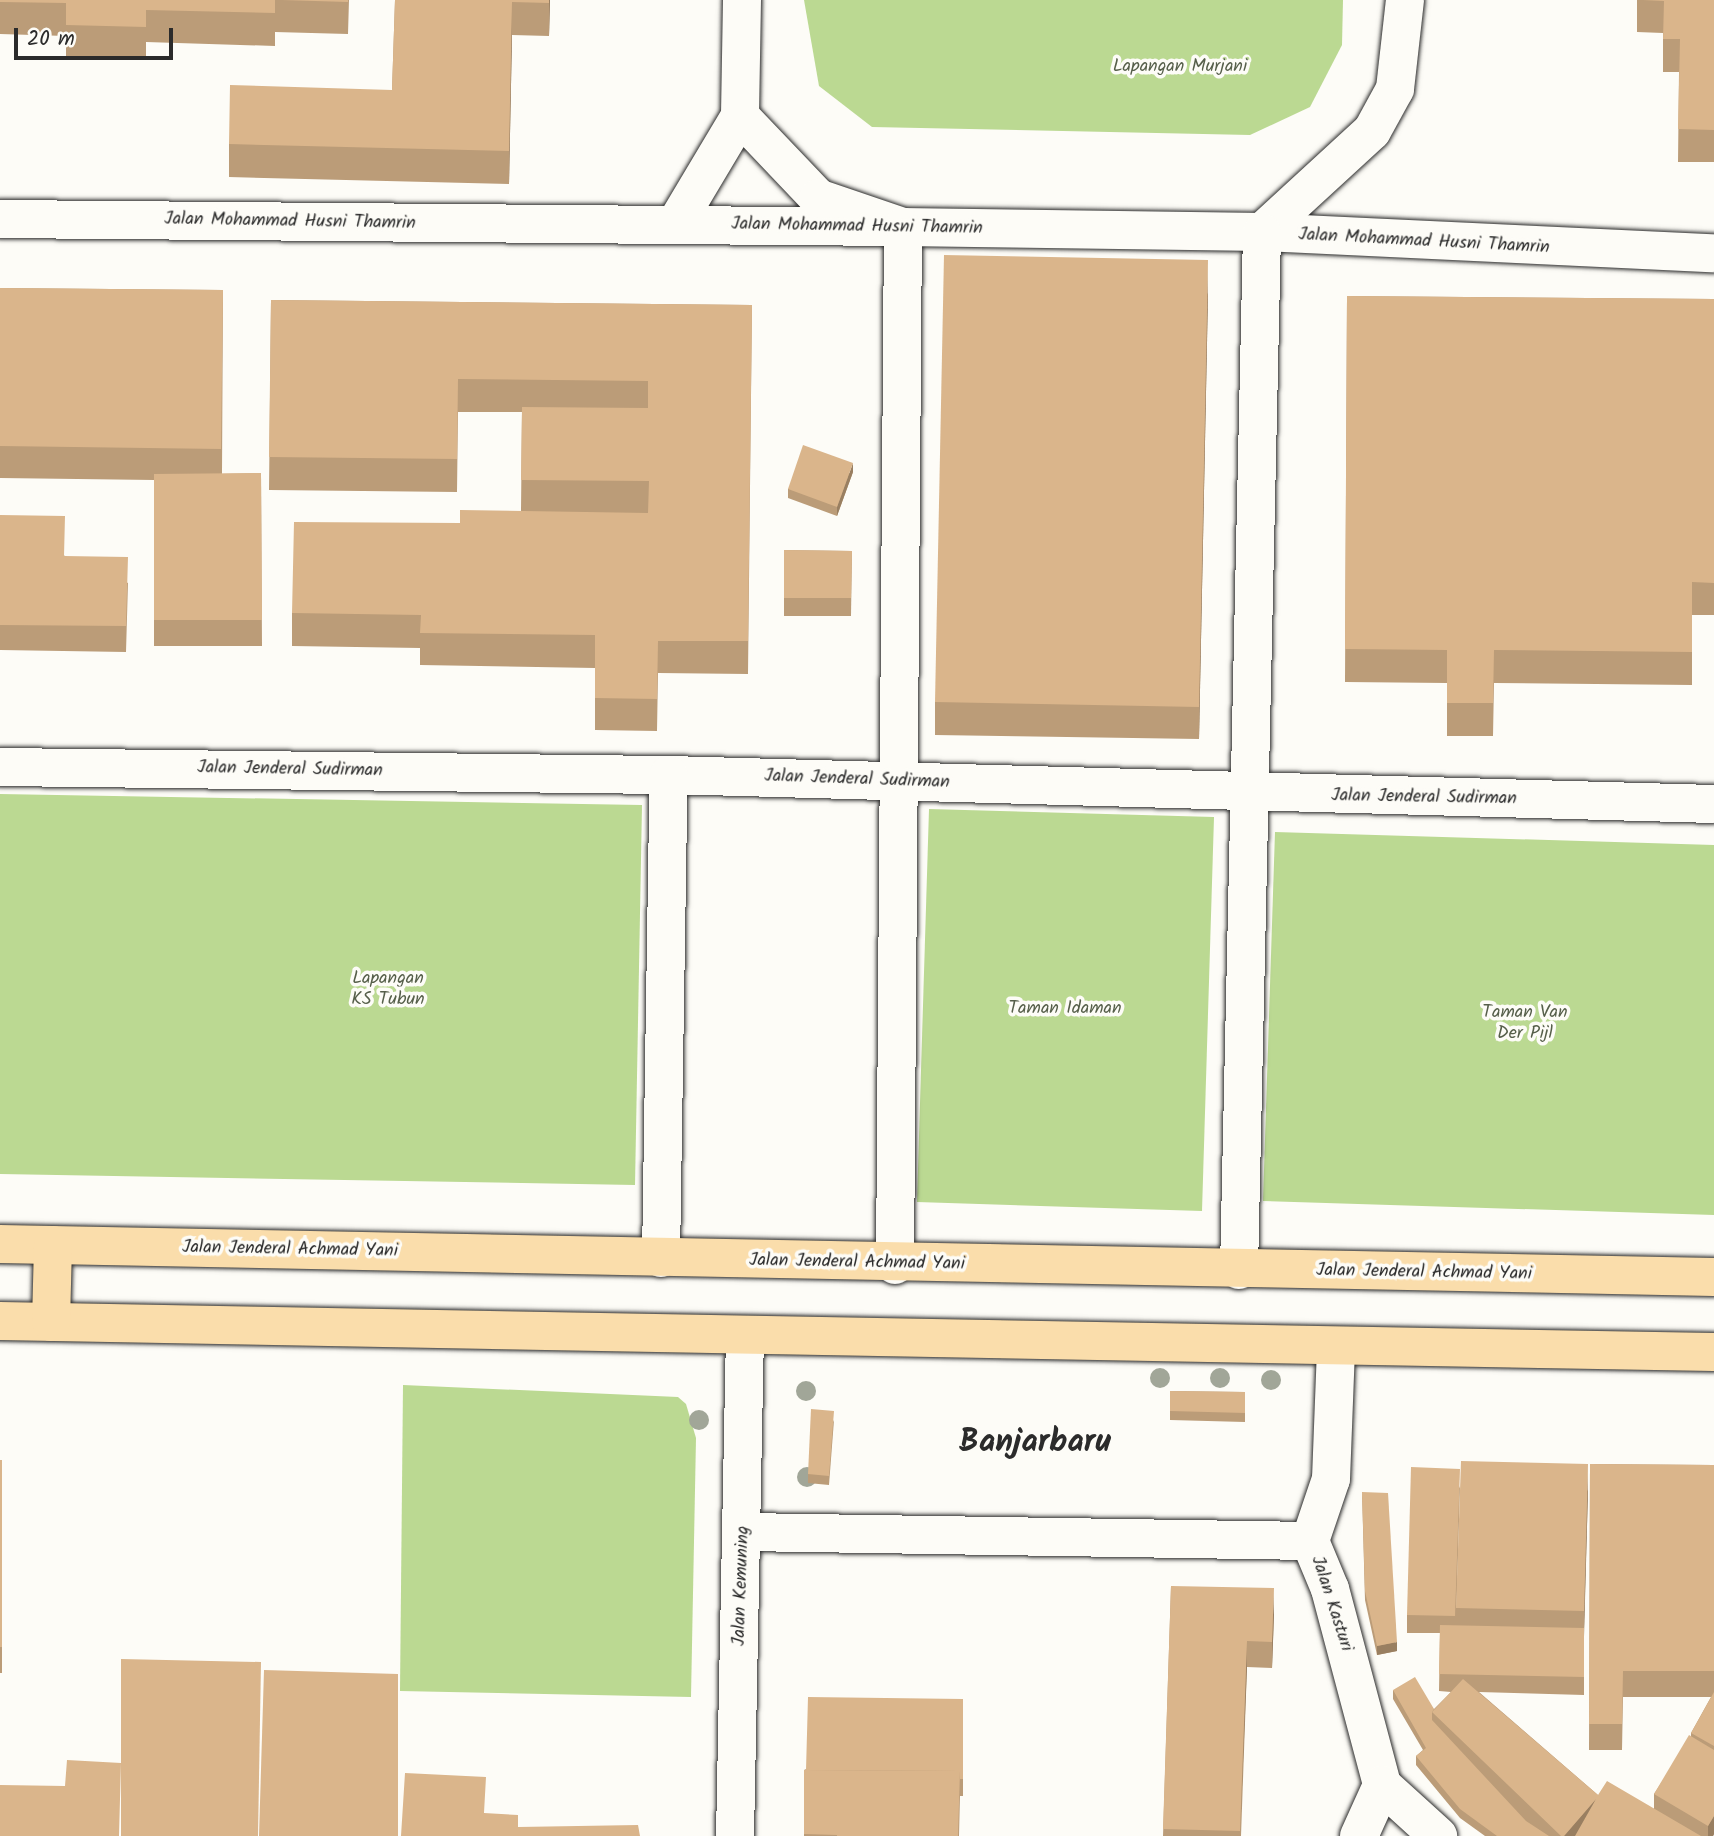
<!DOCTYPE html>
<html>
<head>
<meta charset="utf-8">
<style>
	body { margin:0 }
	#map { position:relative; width:1714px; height:1836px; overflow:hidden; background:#fdfcf7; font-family:Kalam,sans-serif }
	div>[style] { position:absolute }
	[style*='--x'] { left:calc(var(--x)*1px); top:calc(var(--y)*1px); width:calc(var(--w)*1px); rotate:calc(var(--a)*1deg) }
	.green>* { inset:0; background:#bbd992 }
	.roads { filter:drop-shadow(0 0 2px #2b2b2b) drop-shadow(0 0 2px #2b2b2b) }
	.street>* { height:38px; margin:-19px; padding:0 19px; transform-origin:19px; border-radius:19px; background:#fdfcf7 }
	.secondary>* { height:38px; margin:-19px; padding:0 19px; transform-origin:19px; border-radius:19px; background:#fdfcf7 }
	.highway>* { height:38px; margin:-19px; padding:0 19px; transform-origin:19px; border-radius:19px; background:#faddab }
	.trees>* { width:20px; height:20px; margin:-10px; border-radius:50%; background:#a1a698 }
	.wall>* { inset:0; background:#bb9c78 }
	.shaded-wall>* { inset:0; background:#997f61 }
	.building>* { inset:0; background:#dab58b }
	span { translate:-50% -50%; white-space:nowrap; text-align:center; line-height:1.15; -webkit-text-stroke:7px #fdfcf7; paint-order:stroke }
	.park-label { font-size:18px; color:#565f4a }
	.street-label { font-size:18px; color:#2b2b2b }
	.town-label { font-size:32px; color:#2b2b2b; font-weight:700 }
	.scale { position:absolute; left:14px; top:28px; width:159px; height:32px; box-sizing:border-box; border:4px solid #2b2b2b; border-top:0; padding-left:9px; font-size:21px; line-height:24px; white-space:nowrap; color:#2b2b2b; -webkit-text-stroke:5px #fdfcf7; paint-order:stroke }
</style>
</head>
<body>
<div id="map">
	<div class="green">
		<div style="clip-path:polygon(804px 0,1343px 0,1342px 45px,1310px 107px,1250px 135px,872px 127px,819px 86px)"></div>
		<div style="clip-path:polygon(0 794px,642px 805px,635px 1185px,0 1174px)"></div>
		<div style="clip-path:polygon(929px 809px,1214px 817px,1202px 1211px,917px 1202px)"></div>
		<div style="clip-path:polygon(1275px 832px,1714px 845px,1714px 1215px,1263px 1201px)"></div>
		<div style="clip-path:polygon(403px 1385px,678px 1397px,686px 1404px,696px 1438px,691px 1697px,400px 1691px)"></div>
	</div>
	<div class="roads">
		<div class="street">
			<div style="--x:0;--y:219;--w:894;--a:0.51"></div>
			<div style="--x:675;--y:225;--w:127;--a:-59.2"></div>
			<div style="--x:1262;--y:232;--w:452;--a:2.7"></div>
			<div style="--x:0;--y:767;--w:669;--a:0.69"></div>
			<div style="--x:669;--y:775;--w:1045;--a:1.59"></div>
			<div style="--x:661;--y:1258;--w:483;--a:-89.1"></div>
			<div style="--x:1310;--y:1541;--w:52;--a:67.4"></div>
			<div style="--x:1330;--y:1589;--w:203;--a:75.1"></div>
			<div style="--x:1382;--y:1785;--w:76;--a:42.3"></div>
			<div style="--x:1359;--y:1836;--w:56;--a:-65.7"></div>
		</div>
		<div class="secondary">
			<div style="--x:742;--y:0;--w:116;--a:91"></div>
			<div style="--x:740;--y:116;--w:113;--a:46.4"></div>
			<div style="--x:818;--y:198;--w:90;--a:18.8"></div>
			<div style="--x:903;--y:227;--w:359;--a:0.8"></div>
			<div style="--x:1262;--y:232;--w:149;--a:-42.6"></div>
			<div style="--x:1372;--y:131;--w:48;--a:-61.3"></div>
			<div style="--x:1395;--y:89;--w:90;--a:-83.6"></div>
			<div style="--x:895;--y:1265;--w:1038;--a:-89.56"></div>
			<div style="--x:1239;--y:1270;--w:1038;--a:-88.73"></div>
			<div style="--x:744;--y:1532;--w:566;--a:0.91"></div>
			<div style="--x:1310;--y:1541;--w:65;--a:-71.3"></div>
			<div style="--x:1331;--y:1479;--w:133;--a:-87.8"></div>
			<div style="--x:735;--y:1836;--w:501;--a:-88.86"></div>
		</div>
		<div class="highway">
			<div style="--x:0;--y:1244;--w:1714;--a:1.1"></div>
			<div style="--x:0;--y:1321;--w:1714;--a:1.04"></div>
			<div style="--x:51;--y:1322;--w:77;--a:-88.5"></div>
		</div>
	</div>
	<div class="trees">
		<div style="left:1160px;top:1378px"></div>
		<div style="left:1220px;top:1378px"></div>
		<div style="left:1271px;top:1380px"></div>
		<div style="left:806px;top:1391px"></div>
		<div style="left:699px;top:1420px"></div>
		<div style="left:807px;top:1477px"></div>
	</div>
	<div class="wall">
		<div style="clip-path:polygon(0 0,349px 0,348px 34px,275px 32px,275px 46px,146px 42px,146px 60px,66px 58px,66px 36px,0 34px)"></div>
		<div style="clip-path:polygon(395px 0,550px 0,549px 36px,512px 35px,509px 184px,229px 177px,229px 144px,392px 90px)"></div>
		<div style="clip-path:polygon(1637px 0,1714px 0,1714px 162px,1678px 162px,1679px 72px,1663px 72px,1663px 33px,1637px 32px)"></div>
		<div style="clip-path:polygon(0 288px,223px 290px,222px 474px,261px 473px,262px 646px,154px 646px,154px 480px,0 478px)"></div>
		<div style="clip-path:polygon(1208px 293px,1199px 739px,935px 735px,935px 702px)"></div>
		<div style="clip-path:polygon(1347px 296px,1714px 299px,1714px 615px,1692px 615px,1692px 685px,1494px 683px,1493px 736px,1447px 736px,1447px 683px,1345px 682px)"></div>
		<div style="clip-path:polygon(271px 300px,752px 305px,748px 674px,658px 673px,657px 731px,595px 730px,595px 668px,420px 665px,420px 648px,292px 646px,292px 613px,460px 523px,521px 511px,522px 412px,458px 412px,457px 492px,269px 490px)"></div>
		<div style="clip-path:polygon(853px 472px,837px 516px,788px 498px,788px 489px)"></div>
		<div style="clip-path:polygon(0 515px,65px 556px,128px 583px,126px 652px,0 650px)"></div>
		<div style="clip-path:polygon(784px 550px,852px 551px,851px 616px,784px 616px)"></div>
		<div style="clip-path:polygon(1170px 1391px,1245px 1392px,1245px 1422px,1170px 1420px)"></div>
		<div style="clip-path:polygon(834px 1420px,829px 1485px,808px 1483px,808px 1474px)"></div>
		<div style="clip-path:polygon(0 1460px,2px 1460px,2px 1673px,0 1673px)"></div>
		<div style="clip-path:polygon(1590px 1464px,1714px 1465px,1714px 1834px,1713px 1836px,1485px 1836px,1460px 1818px,1416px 1765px,1416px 1756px,1423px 1750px,1393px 1699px,1393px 1690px,1434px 1709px,1451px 1692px,1439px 1691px,1440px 1633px,1407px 1633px,1407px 1615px,1460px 1486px,1456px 1625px,1456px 1608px,1588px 1490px,1584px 1628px,1584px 1695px,1479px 1692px,1598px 1795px,1654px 1809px,1654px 1794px,1691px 1737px,1691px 1733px,1711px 1697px,1623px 1697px,1622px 1750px,1589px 1750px)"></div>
		<div style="clip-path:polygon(1362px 1492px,1397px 1651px,1377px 1655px,1365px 1600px)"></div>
		<div style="clip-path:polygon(1171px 1586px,1274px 1614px,1272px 1668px,1247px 1667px,1241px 1836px,1163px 1836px)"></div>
		<div style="clip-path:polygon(963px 1699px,963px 1796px,960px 1796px,959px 1836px,804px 1836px,804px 1770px)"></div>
	</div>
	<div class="shaded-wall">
		<div style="clip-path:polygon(549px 0,550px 0,549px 36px)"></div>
		<div style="clip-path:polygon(512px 2px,512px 35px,509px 184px,509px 151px)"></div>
		<div style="clip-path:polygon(1208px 260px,1208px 293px,1199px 739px,1199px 707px)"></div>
		<div style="clip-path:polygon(853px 463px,853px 472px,837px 516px,837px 507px)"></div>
		<div style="clip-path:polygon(1588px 1464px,1588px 1490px,1584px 1637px,1584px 1611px)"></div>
		<div style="clip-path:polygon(1274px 1588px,1274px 1614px,1272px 1668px,1272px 1642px)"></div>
		<div style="clip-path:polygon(1247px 1641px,1247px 1667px,1240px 1836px)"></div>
		<div style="clip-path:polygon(1397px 1642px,1397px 1651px,1377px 1655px,1377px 1646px)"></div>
		<div style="clip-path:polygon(1596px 1799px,1579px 1836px,1564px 1836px)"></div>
		<div style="clip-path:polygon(1714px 1816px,1714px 1834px,1713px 1836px,1708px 1836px,1708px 1826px)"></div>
	</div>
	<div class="building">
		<div style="clip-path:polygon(0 0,275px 0,275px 13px,146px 10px,146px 27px,66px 25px,66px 3px,0 2px)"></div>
		<div style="clip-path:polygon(282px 0,348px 0,348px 2px)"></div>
		<div style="clip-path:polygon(395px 0,549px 0,549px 3px,512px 2px,509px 151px,229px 144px,230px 85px,392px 90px)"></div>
		<div style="clip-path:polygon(1643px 0,1714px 0,1714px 130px,1678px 129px,1680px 39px,1663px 39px,1664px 1px)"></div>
		<div style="clip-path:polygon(944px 255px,1208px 260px,1199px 707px,935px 702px)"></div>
		<div style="clip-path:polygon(0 288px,223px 290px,221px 449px,0 446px)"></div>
		<div style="clip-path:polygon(1347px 296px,1714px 299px,1714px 583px,1692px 582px,1692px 652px,1494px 650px,1493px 703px,1447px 703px,1447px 650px,1345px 649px)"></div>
		<div style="clip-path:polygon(271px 300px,752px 305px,748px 641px,658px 641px,657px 699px,595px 698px,595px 635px,420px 633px,421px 615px,292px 613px,294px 522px,460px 523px,460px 510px,648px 513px,649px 481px,521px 480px,522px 407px,648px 408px,648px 381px,458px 379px,457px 459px,269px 457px)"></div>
		<div style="clip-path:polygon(803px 445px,853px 463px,837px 507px,788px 489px)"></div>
		<div style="clip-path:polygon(261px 473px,262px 620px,154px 620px,154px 474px)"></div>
		<div style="clip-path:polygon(0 515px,65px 516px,64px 556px,128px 557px,126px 626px,0 625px)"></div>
		<div style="clip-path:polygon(784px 550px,852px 551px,851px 598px,784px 598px)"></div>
		<div style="clip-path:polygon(1170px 1391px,1245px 1392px,1245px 1413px,1170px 1411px)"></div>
		<div style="clip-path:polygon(811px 1409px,834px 1411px,829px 1476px,808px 1474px)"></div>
		<div style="clip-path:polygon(0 1460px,2px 1460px,2px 1647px,0 1647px)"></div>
		<div style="clip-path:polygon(1461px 1461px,1588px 1464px,1584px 1611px,1456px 1608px)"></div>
		<div style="clip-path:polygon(1590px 1464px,1714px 1465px,1714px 1671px,1623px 1671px,1622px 1724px,1589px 1724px)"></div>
		<div style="clip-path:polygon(1411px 1467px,1460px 1469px,1455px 1616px,1407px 1615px)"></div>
		<div style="clip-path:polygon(1362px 1492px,1388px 1493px,1397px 1642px,1377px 1646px,1365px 1591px)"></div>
		<div style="clip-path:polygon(1171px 1586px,1274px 1588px,1272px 1642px,1247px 1641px,1240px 1831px,1163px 1829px)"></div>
		<div style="clip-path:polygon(1440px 1625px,1584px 1628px,1584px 1677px,1439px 1674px)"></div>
		<div style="clip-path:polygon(121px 1659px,261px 1662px,258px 1836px,121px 1836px)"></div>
		<div style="clip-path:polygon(264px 1670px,398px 1674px,398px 1836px,259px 1836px)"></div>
		<div style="clip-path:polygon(1415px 1677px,1434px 1709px,1432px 1712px,1432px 1720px,1526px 1821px,1549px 1836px,1497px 1836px,1460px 1809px,1416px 1756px,1426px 1748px,1393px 1690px)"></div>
		<div style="clip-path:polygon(1463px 1679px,1598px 1795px,1607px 1781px,1701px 1836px,1575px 1836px,1596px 1799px,1564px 1836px,1561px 1836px,1432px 1712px)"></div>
		<div style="clip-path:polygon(1714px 1692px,1714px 1746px,1691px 1733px)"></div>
		<div style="clip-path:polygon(808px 1697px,963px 1699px,963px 1779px,960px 1779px,960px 1771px,806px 1770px)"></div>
		<div style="clip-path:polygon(1689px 1735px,1714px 1750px,1714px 1816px,1708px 1826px,1654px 1794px)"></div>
		<div style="clip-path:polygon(67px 1760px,121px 1763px,119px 1836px,0 1836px,0 1785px,65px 1786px)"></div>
		<div style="clip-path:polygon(804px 1770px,960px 1771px,958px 1836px,837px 1836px,837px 1835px,804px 1834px)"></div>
		<div style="clip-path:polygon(405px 1773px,486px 1777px,484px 1813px,518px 1815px,518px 1836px,401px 1836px)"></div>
		<div style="clip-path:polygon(638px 1825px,640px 1836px,518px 1836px,518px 1827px)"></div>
	</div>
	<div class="park-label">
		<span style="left:1180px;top:67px">Lapangan Murjani</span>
		<span style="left:388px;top:990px">Lapangan<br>KS Tubun</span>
		<span style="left:1065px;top:1009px">Taman Idaman</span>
		<span style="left:1525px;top:1024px">Taman Van<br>Der Pijl</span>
	</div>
	<div class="street-label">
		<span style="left:290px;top:222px;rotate:1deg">Jalan Mohammad Husni Thamrin</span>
		<span style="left:857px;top:227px;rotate:1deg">Jalan Mohammad Husni Thamrin</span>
		<span style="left:1424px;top:242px;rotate:3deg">Jalan Mohammad Husni Thamrin</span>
		<span style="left:290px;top:770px;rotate:1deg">Jalan Jenderal Sudirman</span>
		<span style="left:857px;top:780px;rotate:2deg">Jalan Jenderal Sudirman</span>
		<span style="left:1424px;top:798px;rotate:1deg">Jalan Jenderal Sudirman</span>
		<span style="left:290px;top:1250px;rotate:1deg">Jalan Jenderal Achmad Yani</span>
		<span style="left:857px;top:1263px;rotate:1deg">Jalan Jenderal Achmad Yani</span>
		<span style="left:1424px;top:1273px;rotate:1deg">Jalan Jenderal Achmad Yani</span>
		<span style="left:742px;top:1586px;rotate:-88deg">Jalan Kemuning</span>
		<span style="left:1331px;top:1604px;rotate:72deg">Jalan Kasturi</span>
	</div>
	<div class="town-label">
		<span style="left:1035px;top:1443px">Banjarbaru</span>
	</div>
	<div class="scale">20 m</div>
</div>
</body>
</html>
